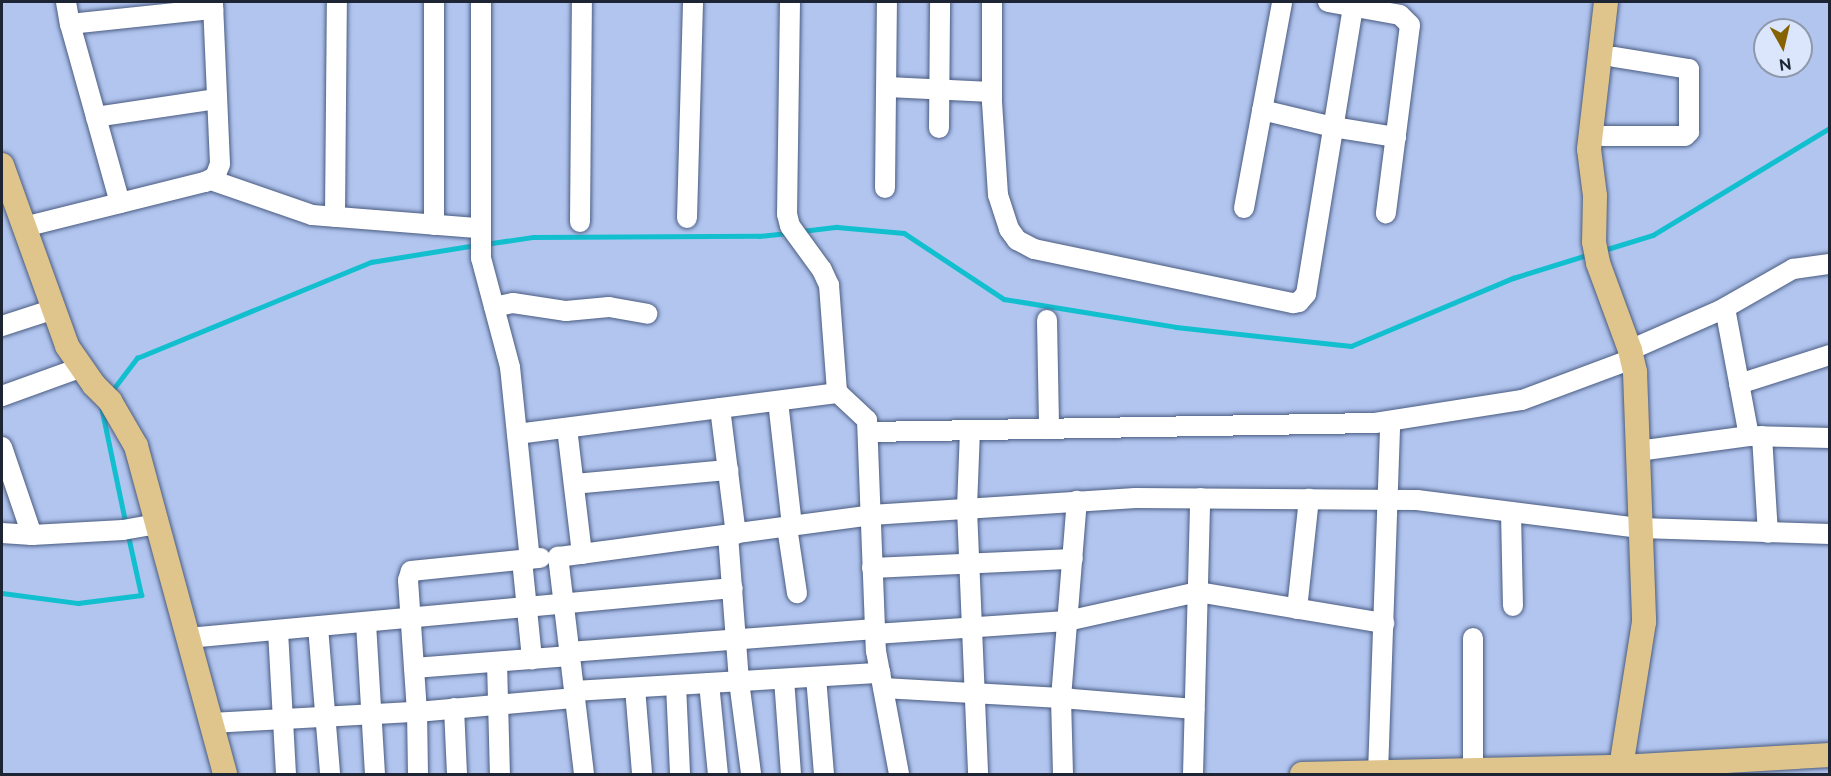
<!DOCTYPE html>
<html>
<head>
<meta charset="utf-8">
<style>
	body { margin:0 }
	#map { position:relative; width:1831px; height:776px; overflow:hidden; background:#b1c5ef; font-family:Raleway,sans-serif }
	div>[style] { position:absolute }
	[style*='--x'] { left:calc(var(--x)*1px); top:calc(var(--y)*1px); width:calc(var(--w)*1px); rotate:calc(var(--a)*1deg) }
	.stream>* { height:4.5px; margin:-2.25px; padding:0 2.25px; transform-origin:2.25px; border-radius:2.25px; background:#11bfce }
	.roads { filter:drop-shadow(0 0 2px #4b5c81) drop-shadow(0 0 2px #4b5c81) }
	.minor>* { height:20px; margin:-10px; padding:0 10px; transform-origin:10px; border-radius:10px; background:#fff }
	.major>* { height:24px; margin:-12px; padding:0 12px; transform-origin:12px; border-radius:12px; background:#dfc58c }
	span { translate:-50% -50%; white-space:nowrap; text-align:center; line-height:1.15; -webkit-text-stroke:4.5px #dbe6fc; paint-order:stroke }
	.frame { position:absolute; inset:0; border:3px solid #1d2535; pointer-events:none }
	.north { position:absolute; left:1753px; top:18px; width:60px; height:60px; box-sizing:border-box; background:#dbe6fc; border:2px solid #8f99ac; border-radius:50%; rotate:172deg; font-size:16px; font-weight:700; line-height:24px; text-align:center; color:#1d2535 }
	.north::after { content:''; display:block; margin:auto; width:21px; height:27px; background:#866300; clip-path:polygon(50% 0,100% 100%,50% 72%,0 100%) }
</style>
</head>
<body>
<div id="map">
	<div class="stream">
		<div style="--x:802;--y:231;--w:35;--a:-7"></div>
		<div style="--x:837;--y:227;--w:67;--a:5.1"></div>
		<div style="--x:904;--y:233;--w:120;--a:33.4"></div>
		<div style="--x:1004;--y:299;--w:174;--a:9.2"></div>
		<div style="--x:1176;--y:327;--w:176;--a:6.2"></div>
		<div style="--x:1351;--y:346;--w:176;--a:-22.8"></div>
		<div style="--x:1513;--y:278;--w:81;--a:-17.3"></div>
		<div style="--x:485;--y:244;--w:49;--a:-8.3"></div>
		<div style="--x:533;--y:237;--w:226;--a:-0.3"></div>
		<div style="--x:759;--y:236;--w:29;--a:-6"></div>
		<div style="--x:1604;--y:250;--w:51;--a:-17"></div>
		<div style="--x:1653;--y:235;--w:207;--a:-31.2"></div>
		<div style="--x:111;--y:392;--w:43;--a:-52.6"></div>
		<div style="--x:137;--y:358;--w:253;--a:-22.3"></div>
		<div style="--x:371;--y:262;--w:106;--a:-9.2"></div>
		<div style="--x:102;--y:409;--w:117;--a:78.2"></div>
		<div style="--x:2;--y:593;--w:77;--a:7.5"></div>
		<div style="--x:78;--y:603;--w:64;--a:-7.2"></div>
		<div style="--x:141;--y:595;--w:60;--a:-102.4"></div>
	</div>
	<div class="roads">
		<div class="minor">
			<div style="--x:66;--y:2;--w:22;--a:80"></div>
			<div style="--x:70;--y:24;--w:186;--a:74.4"></div>
			<div style="--x:481;--y:2;--w:256;--a:90"></div>
			<div style="--x:481;--y:258;--w:113;--a:75.1"></div>
			<div style="--x:510;--y:367;--w:193;--a:84.1"></div>
			<div style="--x:790;--y:2;--w:212;--a:90.8"></div>
			<div style="--x:787;--y:214;--w:12;--a:76"></div>
			<div style="--x:790;--y:226;--w:54;--a:54"></div>
			<div style="--x:822;--y:270;--w:17;--a:65"></div>
			<div style="--x:829;--y:285;--w:107;--a:85.7"></div>
			<div style="--x:837;--y:392;--w:41;--a:43"></div>
			<div style="--x:867;--y:420;--w:231;--a:87.8"></div>
			<div style="--x:876;--y:651;--w:125;--a:79.4"></div>
			<div style="--x:992;--y:2;--w:100;--a:90"></div>
			<div style="--x:992;--y:102;--w:93;--a:86.3"></div>
			<div style="--x:998;--y:195;--w:36;--a:72"></div>
			<div style="--x:1009;--y:229;--w:14;--a:54"></div>
			<div style="--x:1017;--y:240;--w:19;--a:28"></div>
			<div style="--x:1034;--y:249;--w:265;--a:11.8"></div>
			<div style="--x:1293;--y:303;--w:6;--a:-9"></div>
			<div style="--x:1299;--y:302;--w:11;--a:-49"></div>
			<div style="--x:1306;--y:294;--w:292;--a:-80.7"></div>
			<div style="--x:1328;--y:2;--w:73;--a:10.2"></div>
			<div style="--x:1400;--y:15;--w:14;--a:45"></div>
			<div style="--x:1410;--y:25;--w:190;--a:97.3"></div>
			<div style="--x:70;--y:24;--w:144;--a:-6"></div>
			<div style="--x:887;--y:87;--w:105;--a:2.7"></div>
			<div style="--x:1262;--y:110;--w:73;--a:13.5"></div>
			<div style="--x:1333;--y:127;--w:64;--a:9"></div>
			<div style="--x:96;--y:117;--w:122;--a:-8.5"></div>
			<div style="--x:939;--y:128;--w:126;--a:-89.5"></div>
			<div style="--x:1603;--y:136;--w:82;--a:0"></div>
			<div style="--x:1685;--y:136;--w:6;--a:-45"></div>
			<div style="--x:1689;--y:132;--w:63;--a:-90"></div>
			<div style="--x:1689;--y:69;--w:76;--a:-170.9"></div>
			<div style="--x:211;--y:180;--w:107;--a:19.1"></div>
			<div style="--x:312;--y:215;--w:168;--a:4.5"></div>
			<div style="--x:885;--y:188;--w:186;--a:-89.4"></div>
			<div style="--x:1244;--y:208;--w:209;--a:-79.5"></div>
			<div style="--x:335;--y:217;--w:215;--a:-89.5"></div>
			<div style="--x:687;--y:218;--w:216;--a:-88.4"></div>
			<div style="--x:580;--y:222;--w:220;--a:-89.5"></div>
			<div style="--x:434;--y:225;--w:223;--a:-90"></div>
			<div style="--x:24;--y:227;--w:187;--a:-14"></div>
			<div style="--x:205;--y:182;--w:11;--a:-27"></div>
			<div style="--x:215;--y:177;--w:14;--a:-69"></div>
			<div style="--x:220;--y:164;--w:162;--a:-92.5"></div>
			<div style="--x:494;--y:307;--w:19;--a:-12"></div>
			<div style="--x:513;--y:303;--w:54;--a:8.6"></div>
			<div style="--x:566;--y:311;--w:43;--a:-5.3"></div>
			<div style="--x:609;--y:307;--w:39;--a:10"></div>
			<div style="--x:1725;--y:308;--w:130;--a:79.4"></div>
			<div style="--x:1047;--y:320;--w:109;--a:88.9"></div>
			<div style="--x:2;--y:326;--w:55;--a:-18.1"></div>
			<div style="--x:1630;--y:350;--w:99;--a:-23.7"></div>
			<div style="--x:1721;--y:310;--w:83;--a:-29.7"></div>
			<div style="--x:1793;--y:269;--w:37;--a:-8"></div>
			<div style="--x:1739;--y:384;--w:96;--a:-17.7"></div>
			<div style="--x:2;--y:396;--w:85;--a:-19.9"></div>
			<div style="--x:778;--y:401;--w:126;--a:83.6"></div>
			<div style="--x:720;--y:408;--w:127;--a:82.8"></div>
			<div style="--x:567;--y:428;--w:127;--a:83.2"></div>
			<div style="--x:970;--y:430;--w:79;--a:92.2"></div>
			<div style="--x:967;--y:509;--w:265;--a:87.6"></div>
			<div style="--x:868;--y:432;--w:507;--a:-1.02"></div>
			<div style="--x:1375;--y:423;--w:149;--a:-8.9"></div>
			<div style="--x:1522;--y:400;--w:117;--a:-20.4"></div>
			<div style="--x:517;--y:434;--w:324;--a:-7.3"></div>
			<div style="--x:1762;--y:436;--w:97;--a:86.5"></div>
			<div style="--x:2;--y:447;--w:93;--a:71.2"></div>
			<div style="--x:1638;--y:451;--w:112;--a:-7.7"></div>
			<div style="--x:1749;--y:436;--w:81;--a:1.4"></div>
			<div style="--x:574;--y:484;--w:155;--a:-5.2"></div>
			<div style="--x:1511;--y:512;--w:94;--a:88.8"></div>
			<div style="--x:787;--y:527;--w:67;--a:81.4"></div>
			<div style="--x:2;--y:533;--w:30;--a:4"></div>
			<div style="--x:32;--y:535;--w:91;--a:-3.1"></div>
			<div style="--x:123;--y:530;--w:35;--a:-10"></div>
			<div style="--x:728;--y:535;--w:146;--a:85.7"></div>
			<div style="--x:739;--y:681;--w:94;--a:82.6"></div>
			<div style="--x:522;--y:560;--w:100;--a:84.2"></div>
			<div style="--x:872;--y:568;--w:201;--a:-2.6"></div>
			<div style="--x:1297;--y:609;--w:111;--a:-83.8"></div>
			<div style="--x:366;--y:623;--w:151;--a:86.6"></div>
			<div style="--x:318;--y:627;--w:147;--a:85.3"></div>
			<div style="--x:278;--y:631;--w:143;--a:86.8"></div>
			<div style="--x:875;--y:634;--w:192;--a:-3.9"></div>
			<div style="--x:1067;--y:621;--w:134;--a:-12.5"></div>
			<div style="--x:1198;--y:592;--w:189;--a:9.5"></div>
			<div style="--x:188;--y:638;--w:547;--a:-5.24"></div>
			<div style="--x:569;--y:652;--w:307;--a:-4.3"></div>
			<div style="--x:497;--y:662;--w:112;--a:88.5"></div>
			<div style="--x:414;--y:668;--w:156;--a:-4.4"></div>
			<div style="--x:816;--y:677;--w:97;--a:85.3"></div>
			<div style="--x:784;--y:679;--w:95;--a:85.8"></div>
			<div style="--x:709;--y:683;--w:91;--a:84.4"></div>
			<div style="--x:676;--y:685;--w:89;--a:87.4"></div>
			<div style="--x:635;--y:688;--w:86;--a:85.3"></div>
			<div style="--x:883;--y:688;--w:178;--a:3.2"></div>
			<div style="--x:1061;--y:698;--w:134;--a:4.7"></div>
			<div style="--x:574;--y:691;--w:307;--a:-3.4"></div>
			<div style="--x:454;--y:708;--w:66;--a:87.4"></div>
			<div style="--x:211;--y:723;--w:206;--a:-3.1"></div>
			<div style="--x:417;--y:712;--w:159;--a:-5.1"></div>
			<div style="--x:1473;--y:770;--w:132;--a:-90"></div>
			<div style="--x:1378;--y:773;--w:352;--a:-88"></div>
			<div style="--x:418;--y:774;--w:62;--a:-90.9"></div>
			<div style="--x:417;--y:712;--w:132;--a:-93.9"></div>
			<div style="--x:408;--y:580;--w:9;--a:-72"></div>
			<div style="--x:411;--y:571;--w:130;--a:-5.8"></div>
			<div style="--x:584;--y:774;--w:219;--a:-96.8"></div>
			<div style="--x:558;--y:557;--w:316;--a:-7.6"></div>
			<div style="--x:871;--y:515;--w:265;--a:-3.7"></div>
			<div style="--x:1135;--y:498;--w:282;--a:0.4"></div>
			<div style="--x:1417;--y:500;--w:225;--a:7.2"></div>
			<div style="--x:1640;--y:528;--w:190;--a:1.8"></div>
			<div style="--x:1063;--y:774;--w:76;--a:-91.5"></div>
			<div style="--x:1061;--y:698;--w:198;--a:-85.4"></div>
			<div style="--x:1193;--y:774;--w:276;--a:-88.5"></div>
		</div>
		<div class="major">
			<div style="--x:1606;--y:2;--w:148;--a:96.6"></div>
			<div style="--x:1589;--y:149;--w:47;--a:82.7"></div>
			<div style="--x:1595;--y:196;--w:46;--a:91.2"></div>
			<div style="--x:1594;--y:242;--w:21;--a:79"></div>
			<div style="--x:1598;--y:263;--w:93;--a:69.8"></div>
			<div style="--x:1630;--y:350;--w:23;--a:77"></div>
			<div style="--x:1635;--y:372;--w:250;--a:87.9"></div>
			<div style="--x:1644;--y:622;--w:147;--a:99"></div>
			<div style="--x:1621;--y:767;--w:7;--a:74"></div>
			<div style="--x:2;--y:165;--w:192;--a:70.2"></div>
			<div style="--x:67;--y:346;--w:47;--a:55.3"></div>
			<div style="--x:94;--y:385;--w:23;--a:45"></div>
			<div style="--x:110;--y:401;--w:52;--a:60"></div>
			<div style="--x:136;--y:446;--w:340;--a:74.8"></div>
			<div style="--x:1302;--y:774;--w:319;--a:-1.3"></div>
			<div style="--x:1621;--y:767;--w:209;--a:-3.3"></div>
		</div>
	</div>
	<div class="frame"></div>
	<div class="north">N</div>
</div>
</body>
</html>
